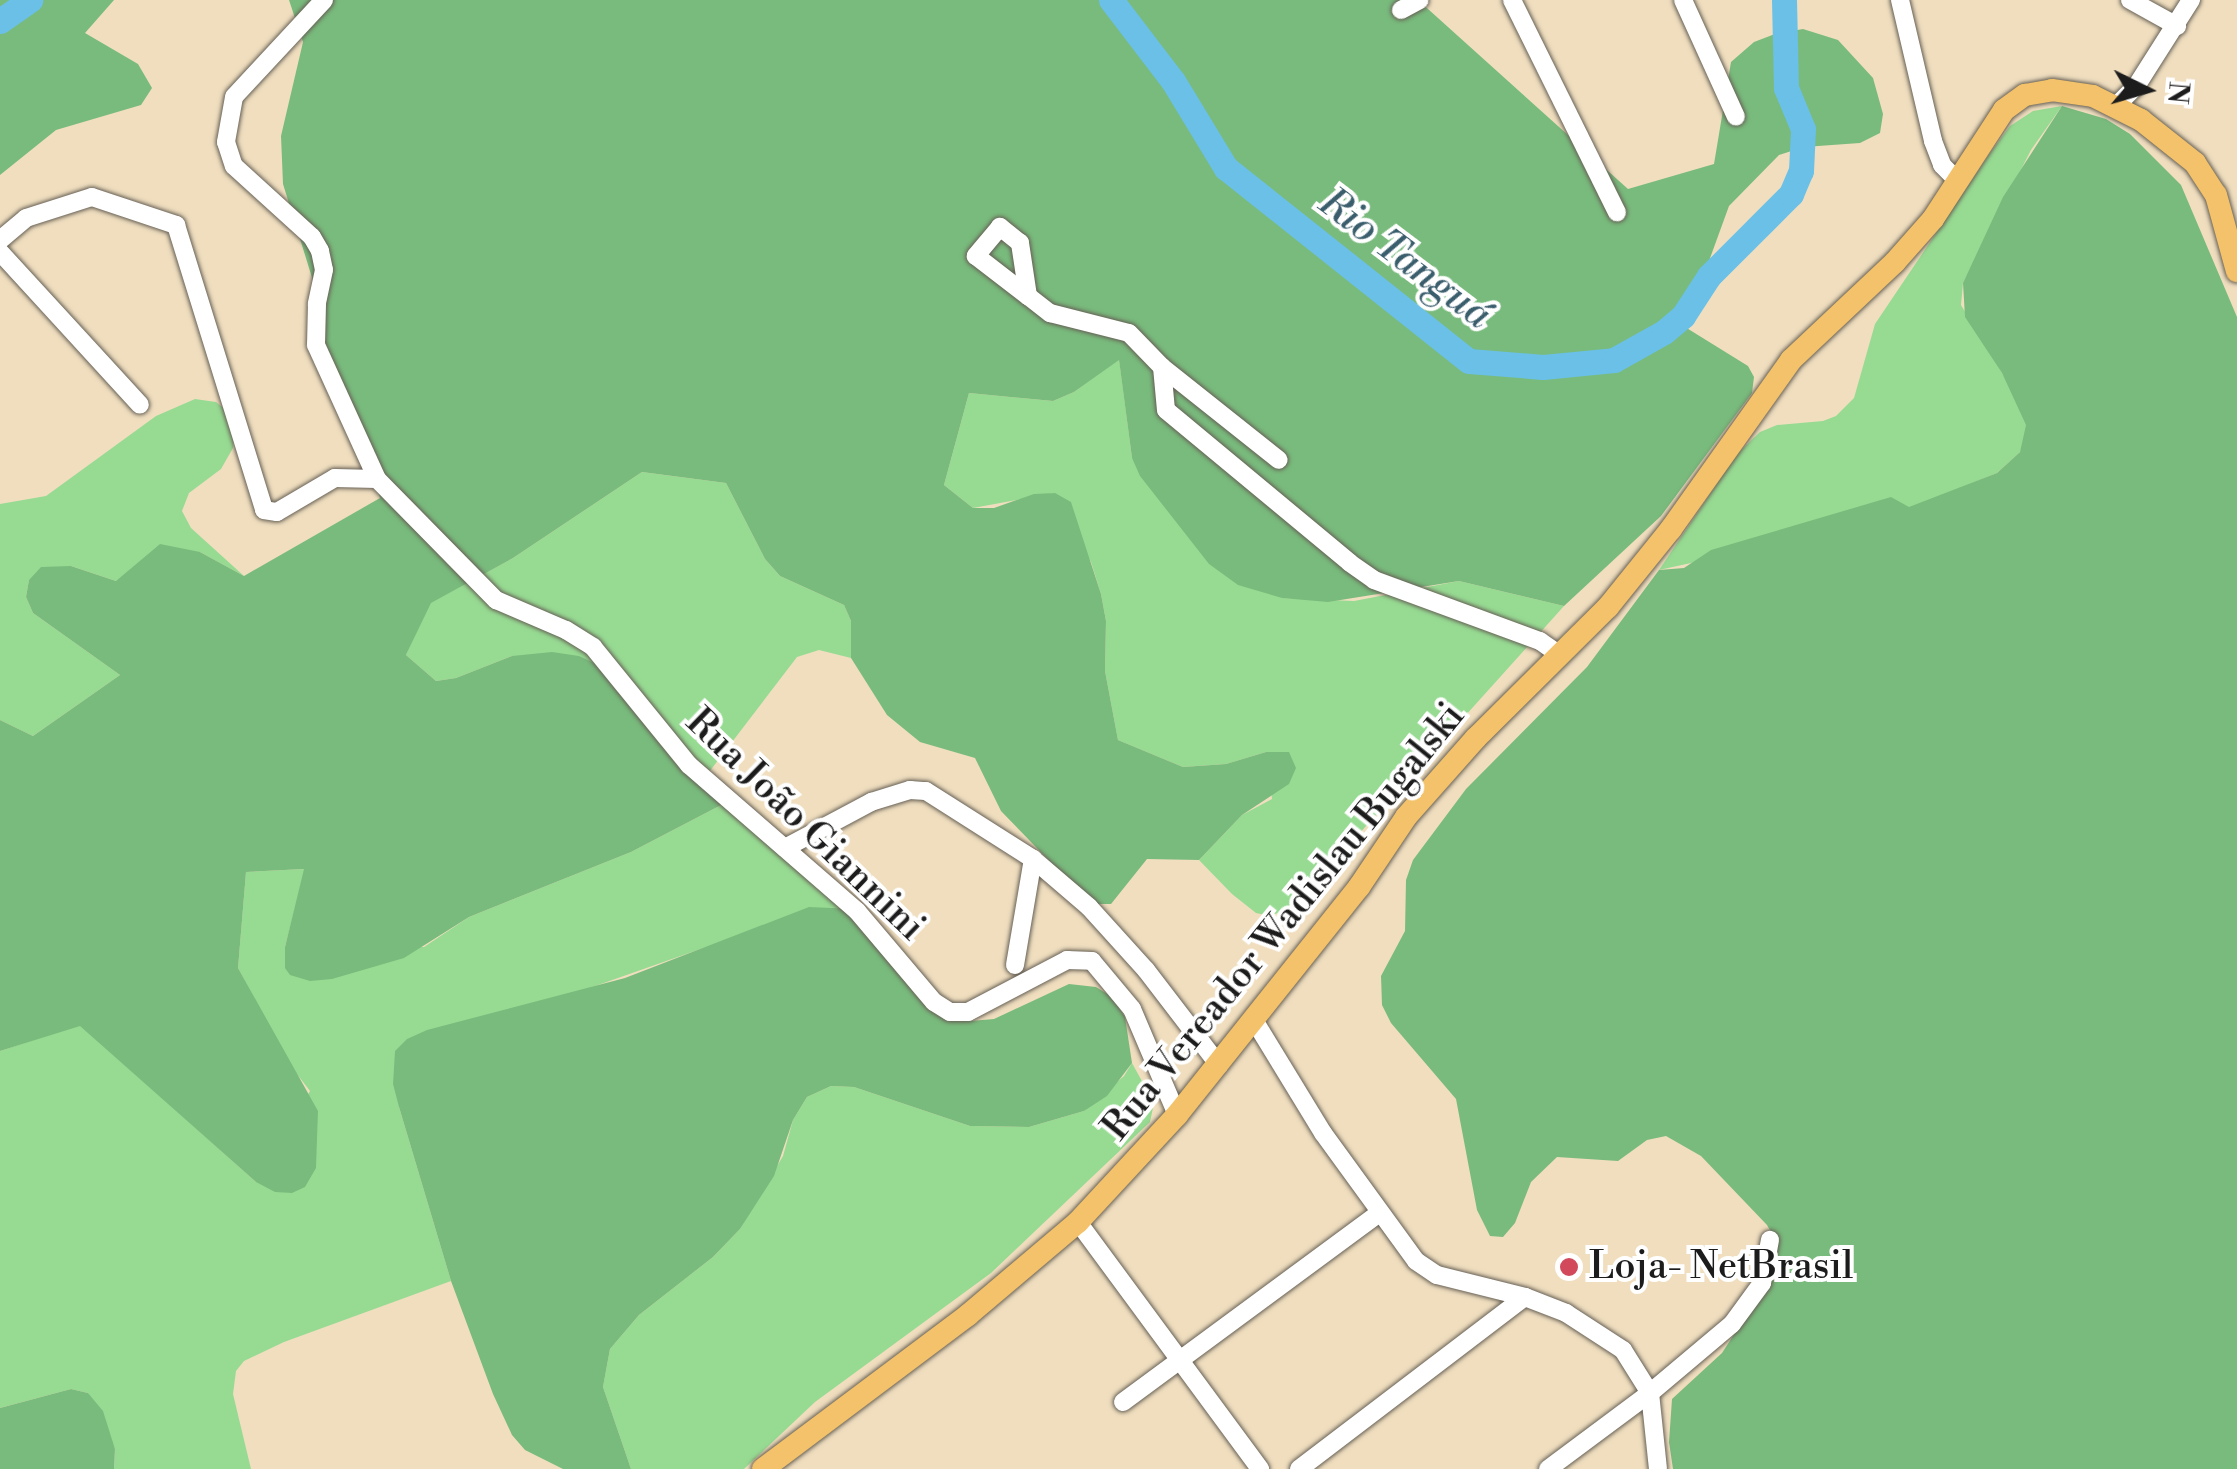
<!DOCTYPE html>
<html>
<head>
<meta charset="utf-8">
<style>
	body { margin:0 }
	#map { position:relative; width:2237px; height:1469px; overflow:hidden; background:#f0debf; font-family:"Libre Bodoni",serif }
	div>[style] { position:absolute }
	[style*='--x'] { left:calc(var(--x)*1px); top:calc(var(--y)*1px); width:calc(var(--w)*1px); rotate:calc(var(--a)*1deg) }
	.green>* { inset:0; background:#97db93 }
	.forest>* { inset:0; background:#79bb7d }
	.river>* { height:25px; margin:-12.5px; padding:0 12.5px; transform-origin:12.5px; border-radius:12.5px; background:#6ac0e7 }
	.roads { filter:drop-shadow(0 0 2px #666055) drop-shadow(0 0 2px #666055) }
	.minor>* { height:18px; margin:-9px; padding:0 9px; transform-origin:9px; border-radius:9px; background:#fff }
	.major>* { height:22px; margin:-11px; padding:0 11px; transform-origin:11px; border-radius:11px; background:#f3c26a }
	.dots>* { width:28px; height:28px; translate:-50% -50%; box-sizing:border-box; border:5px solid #fff; border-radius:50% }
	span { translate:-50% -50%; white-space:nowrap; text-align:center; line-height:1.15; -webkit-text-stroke:8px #fff; paint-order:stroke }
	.street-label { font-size:38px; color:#1c1c1c }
	.poi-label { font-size:38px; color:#1c1c1c }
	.left { translate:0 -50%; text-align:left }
	.water-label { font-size:40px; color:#3b5e6d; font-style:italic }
	.north { position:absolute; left:2097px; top:40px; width:100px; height:100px; -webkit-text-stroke:8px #fff; paint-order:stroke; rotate:95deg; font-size:28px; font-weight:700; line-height:40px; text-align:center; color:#1c1c1c }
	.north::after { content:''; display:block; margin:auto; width:35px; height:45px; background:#1c1c1c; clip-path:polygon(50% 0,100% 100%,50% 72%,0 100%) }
</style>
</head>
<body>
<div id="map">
	<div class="green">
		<div style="clip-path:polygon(2062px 106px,2031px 150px,1963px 283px,1961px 305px,2025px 411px,2027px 435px,2020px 452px,1997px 473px,1870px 524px,1659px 570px,1737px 454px,1760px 432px,1777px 425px,1823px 421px,1836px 416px,1854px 398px,1875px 324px,1990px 153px,2010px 126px,2033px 111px)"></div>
		<div style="clip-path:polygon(1119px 359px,1132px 458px,1282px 598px,1354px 601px,1459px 581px,1564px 606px,1304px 895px,1288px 909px,1270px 916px,1256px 913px,1232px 894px,1199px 860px,1242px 815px,1272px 799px,1266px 752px,1226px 764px,1183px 767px,1118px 740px,1105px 671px,1106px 621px,1101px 594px,1091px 562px,1054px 493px,973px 508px,944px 485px,969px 393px,1053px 401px,1074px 392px)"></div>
		<div style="clip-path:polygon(195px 399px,216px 402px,226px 410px,234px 432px,233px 448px,221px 469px,189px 493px,182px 511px,191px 528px,244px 576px,200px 552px,116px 581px,71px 566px,29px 580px,26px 597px,33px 613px,120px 675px,33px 736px,0 720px,0 504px,46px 496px,156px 416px)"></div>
		<div style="clip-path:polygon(642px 472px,726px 483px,765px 559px,780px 576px,844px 605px,851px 621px,851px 658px,819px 650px,797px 657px,703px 780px,512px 656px,456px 678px,436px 681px,406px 655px,430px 603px,513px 558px)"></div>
		<div style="clip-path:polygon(725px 803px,855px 909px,763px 927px,564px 997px,399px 1107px,451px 1281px,284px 1342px,244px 1361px,236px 1371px,233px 1394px,251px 1469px,114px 1469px,115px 1449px,88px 1393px,71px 1389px,0 1408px,0 1051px,80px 1025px,256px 1182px,310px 1091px,290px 1065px,238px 968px,246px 872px,305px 869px,285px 947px,424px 947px,469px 917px,631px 852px)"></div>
		<div style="clip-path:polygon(1132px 1063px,1154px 1103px,1150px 1122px,991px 1273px,815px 1402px,744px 1469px,631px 1469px,603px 1387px,610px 1349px,639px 1315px,713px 1257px,740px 1229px,783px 1156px,793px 1120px,807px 1097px,831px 1086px,854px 1087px,970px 1126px,1029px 1127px,1084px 1111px,1124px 1076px)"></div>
	</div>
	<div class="forest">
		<div style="clip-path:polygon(0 0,114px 0,85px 33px,138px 64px,152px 88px,141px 105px,56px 130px,0 175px)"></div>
		<div style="clip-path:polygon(289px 0,1418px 0,1628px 189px,1714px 164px,1731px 62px,1754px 42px,1775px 34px,1803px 29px,1838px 40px,1873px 78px,1883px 114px,1880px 133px,1860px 143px,1804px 147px,1779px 155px,1729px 206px,1685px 327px,1748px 366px,1754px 377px,1752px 393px,1661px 516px,1564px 606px,1459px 581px,1328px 602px,1282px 598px,1238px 585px,1209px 564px,1140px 476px,1132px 458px,1119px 360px,1074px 392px,1053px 401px,969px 393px,944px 485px,973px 508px,994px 508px,1034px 494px,1055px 493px,1071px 502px,1101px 594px,1106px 621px,1105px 671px,1118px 740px,1183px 767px,1226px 764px,1266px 752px,1289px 752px,1296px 768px,1289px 784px,1242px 815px,1199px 860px,1147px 859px,1111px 904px,1091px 904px,1001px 811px,975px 758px,920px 742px,887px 715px,851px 658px,851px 621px,844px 605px,780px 576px,765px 559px,726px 483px,642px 472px,513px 558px,431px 603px,406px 655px,436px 681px,456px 678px,512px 656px,552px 652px,579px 656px,598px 665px,725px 803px,631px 852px,469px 917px,404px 958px,332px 979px,310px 981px,290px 975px,285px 968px,285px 947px,304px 869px,246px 872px,238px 968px,318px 1111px,316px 1168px,305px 1187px,292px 1193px,275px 1192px,256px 1182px,80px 1026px,0 1051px,0 720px,33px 736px,120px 675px,33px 613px,26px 597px,29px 580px,41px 567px,71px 566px,116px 581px,160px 544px,200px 552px,244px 576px,380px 498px,356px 419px,322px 357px,314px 284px,283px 184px,281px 136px,303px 42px)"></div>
		<div style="clip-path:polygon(2062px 106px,2106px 119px,2130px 134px,2181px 185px,2237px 317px,2237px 1469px,1673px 1469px,1669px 1442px,1672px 1399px,1722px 1353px,1768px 1282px,1778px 1261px,1777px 1243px,1767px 1225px,1701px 1156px,1666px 1136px,1647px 1140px,1618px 1161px,1557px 1157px,1531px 1182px,1515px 1223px,1503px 1237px,1490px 1236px,1477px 1210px,1456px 1099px,1391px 1023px,1382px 1005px,1381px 976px,1405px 931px,1406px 880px,1413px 860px,1466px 789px,1587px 667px,1659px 570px,1684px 568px,1711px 550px,1891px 497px,1909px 507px,1997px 473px,2020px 452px,2026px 425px,2002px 373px,1965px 317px,1963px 283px,2003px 197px)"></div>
		<div style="clip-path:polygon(809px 907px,855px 909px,915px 994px,951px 1016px,971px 1021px,994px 1019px,1069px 984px,1096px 987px,1112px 997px,1125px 1017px,1132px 1063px,1107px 1096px,1084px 1111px,1029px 1127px,970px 1126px,854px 1087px,831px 1086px,807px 1097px,793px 1120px,774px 1176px,740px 1229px,713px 1257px,639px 1315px,610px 1349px,603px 1387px,631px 1469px,563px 1469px,525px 1450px,512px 1435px,493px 1394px,451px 1281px,399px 1107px,393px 1084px,395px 1051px,407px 1039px,427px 1030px,625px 978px)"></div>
		<div style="clip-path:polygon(71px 1389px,88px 1393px,103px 1411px,115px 1449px,114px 1469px,0 1469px,0 1408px)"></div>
	</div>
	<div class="river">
		<div style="--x:1111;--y:0;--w:102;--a:52.6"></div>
		<div style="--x:1173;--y:81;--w:102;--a:58.7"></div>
		<div style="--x:1226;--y:168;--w:310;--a:38.5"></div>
		<div style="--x:1469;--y:361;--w:74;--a:4.6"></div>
		<div style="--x:1543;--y:367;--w:71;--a:-5.6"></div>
		<div style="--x:1614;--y:360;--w:57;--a:-29.2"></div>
		<div style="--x:1664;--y:332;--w:25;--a:-40"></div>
		<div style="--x:1683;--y:316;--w:48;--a:-57"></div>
		<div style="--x:1709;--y:276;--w:116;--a:-45"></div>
		<div style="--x:1791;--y:194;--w:25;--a:-67"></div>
		<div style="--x:1801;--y:171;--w:42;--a:-87.3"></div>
		<div style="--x:1803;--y:129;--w:44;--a:-112.5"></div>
		<div style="--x:1786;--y:88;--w:88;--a:-91.3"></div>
		<div style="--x:0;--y:21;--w:37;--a:-35"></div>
	</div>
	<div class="roads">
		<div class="minor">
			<div style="--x:324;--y:0;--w:132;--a:132.9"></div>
			<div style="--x:234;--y:97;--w:46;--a:100.1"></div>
			<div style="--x:226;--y:142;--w:25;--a:72"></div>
			<div style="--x:234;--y:166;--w:105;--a:42.3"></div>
			<div style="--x:312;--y:237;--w:16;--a:60"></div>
			<div style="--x:320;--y:251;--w:19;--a:78"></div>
			<div style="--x:324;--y:270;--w:35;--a:102"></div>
			<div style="--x:317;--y:304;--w:41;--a:91.4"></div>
			<div style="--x:316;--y:345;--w:147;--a:65.5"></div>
			<div style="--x:1512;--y:0;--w:237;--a:63.7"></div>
			<div style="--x:1683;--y:0;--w:128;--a:65.6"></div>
			<div style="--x:1900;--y:0;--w:145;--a:76.8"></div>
			<div style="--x:1933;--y:141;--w:26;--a:69"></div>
			<div style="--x:1942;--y:165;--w:23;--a:45"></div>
			<div style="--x:2130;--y:0;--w:54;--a:29"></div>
			<div style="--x:1401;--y:10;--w:21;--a:-28"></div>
			<div style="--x:2115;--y:107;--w:31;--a:-45"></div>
			<div style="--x:2137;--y:85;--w:101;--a:-57.6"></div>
			<div style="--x:0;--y:240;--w:34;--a:-40"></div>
			<div style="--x:26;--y:218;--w:69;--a:-17.7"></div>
			<div style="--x:92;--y:197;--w:89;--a:18.4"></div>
			<div style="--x:176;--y:225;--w:298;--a:72.8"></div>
			<div style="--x:264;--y:510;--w:13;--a:9"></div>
			<div style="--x:277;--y:512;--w:67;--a:-30.4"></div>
			<div style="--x:335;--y:478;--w:42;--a:1.4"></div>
			<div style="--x:377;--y:479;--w:170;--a:45.5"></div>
			<div style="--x:496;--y:600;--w:76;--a:23.2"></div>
			<div style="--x:566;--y:630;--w:32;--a:32"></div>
			<div style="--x:593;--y:647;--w:152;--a:50.9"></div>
			<div style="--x:689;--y:765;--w:223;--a:41"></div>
			<div style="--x:857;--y:911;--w:119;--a:49.8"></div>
			<div style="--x:934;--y:1002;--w:19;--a:32"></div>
			<div style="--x:950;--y:1012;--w:18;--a:0"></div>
			<div style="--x:968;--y:1012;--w:112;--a:-27.7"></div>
			<div style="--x:1067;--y:960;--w:25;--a:2"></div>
			<div style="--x:1092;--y:961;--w:62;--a:50.2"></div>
			<div style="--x:1132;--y:1009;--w:115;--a:67"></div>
			<div style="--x:0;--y:252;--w:207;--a:47.5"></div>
			<div style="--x:1028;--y:296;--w:54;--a:-98.6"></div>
			<div style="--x:1020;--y:243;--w:26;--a:-141"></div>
			<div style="--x:1000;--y:227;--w:38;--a:130"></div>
			<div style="--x:976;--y:256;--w:66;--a:37.6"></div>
			<div style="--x:1028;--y:296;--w:28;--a:38"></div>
			<div style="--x:1050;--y:313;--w:81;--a:14.2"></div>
			<div style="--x:1129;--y:333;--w:47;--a:45.9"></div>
			<div style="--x:1162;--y:367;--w:43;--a:84.7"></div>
			<div style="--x:1166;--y:410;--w:239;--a:39.7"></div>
			<div style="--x:1350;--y:563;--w:29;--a:35"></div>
			<div style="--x:1374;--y:580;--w:177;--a:20.2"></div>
			<div style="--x:1540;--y:641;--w:24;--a:35"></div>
			<div style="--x:1162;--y:367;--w:149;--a:38.5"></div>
			<div style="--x:785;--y:848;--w:98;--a:-28.1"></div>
			<div style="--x:871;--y:802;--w:41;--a:-17.1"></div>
			<div style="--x:910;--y:790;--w:16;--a:4"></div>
			<div style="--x:926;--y:791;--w:127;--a:32.4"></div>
			<div style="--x:1033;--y:859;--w:74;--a:40.6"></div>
			<div style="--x:1089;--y:907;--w:85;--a:47.9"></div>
			<div style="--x:1146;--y:970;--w:120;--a:52.5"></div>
			<div style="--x:1015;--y:965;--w:108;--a:-80.4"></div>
			<div style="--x:1254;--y:1020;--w:132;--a:58.6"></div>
			<div style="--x:1323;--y:1133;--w:158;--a:54"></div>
			<div style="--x:1416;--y:1261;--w:25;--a:34"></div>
			<div style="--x:1437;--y:1275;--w:91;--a:14"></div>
			<div style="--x:1525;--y:1297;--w:44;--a:21.3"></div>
			<div style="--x:1566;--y:1313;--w:68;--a:33"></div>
			<div style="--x:1623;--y:1350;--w:51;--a:57.9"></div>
			<div style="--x:1650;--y:1393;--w:76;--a:84"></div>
			<div style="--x:1078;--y:1222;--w:307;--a:53.6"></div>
			<div style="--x:1123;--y:1402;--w:318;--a:-36.4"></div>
			<div style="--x:1299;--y:1469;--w:284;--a:-37.3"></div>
			<div style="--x:1548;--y:1469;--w:127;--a:-36.7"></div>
			<div style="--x:1650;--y:1393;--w:107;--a:-40.1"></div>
			<div style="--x:1732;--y:1324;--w:51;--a:-53.8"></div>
			<div style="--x:1762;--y:1283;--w:44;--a:-79.5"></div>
		</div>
		<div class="major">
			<div style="--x:763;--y:1469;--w:256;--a:-36.9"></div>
			<div style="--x:968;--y:1315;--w:144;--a:-40.2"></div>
			<div style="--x:1078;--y:1222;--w:146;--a:-47.2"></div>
			<div style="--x:1177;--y:1115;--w:292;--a:-51.4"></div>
			<div style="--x:1359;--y:887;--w:84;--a:-56.1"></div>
			<div style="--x:1406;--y:817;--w:106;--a:-48.5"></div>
			<div style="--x:1476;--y:738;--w:186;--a:-44.8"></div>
			<div style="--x:1608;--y:607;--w:100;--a:-51.1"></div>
			<div style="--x:1671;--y:529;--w:207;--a:-54.6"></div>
			<div style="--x:1791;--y:360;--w:143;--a:-43.3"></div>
			<div style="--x:1895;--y:262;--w:57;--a:-48.5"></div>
			<div style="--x:1933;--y:219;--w:130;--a:-56.9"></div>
			<div style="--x:2004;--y:110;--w:26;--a:-36"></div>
			<div style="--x:2025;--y:95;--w:27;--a:-10"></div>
			<div style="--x:2052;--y:90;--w:41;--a:8.3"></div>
			<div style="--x:2093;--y:96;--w:54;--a:26.6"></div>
			<div style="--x:2141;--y:120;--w:69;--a:38.5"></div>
			<div style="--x:2195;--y:163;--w:38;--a:57"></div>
			<div style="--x:2216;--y:195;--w:79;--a:74.6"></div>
		</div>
	</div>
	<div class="dots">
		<div style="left:1569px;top:1267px;background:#d1495b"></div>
	</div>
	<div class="street-label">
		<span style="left:805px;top:825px;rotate:44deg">Rua João Giannini</span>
		<span style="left:1284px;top:922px;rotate:-51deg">Rua Vereador Wadislau Bugalski</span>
	</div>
	<div class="poi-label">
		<span class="left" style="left:1589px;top:1267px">Loja- NetBrasil</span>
	</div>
	<div class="water-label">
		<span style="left:1405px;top:259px;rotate:37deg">Rio Tanguá</span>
	</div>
	<div class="north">N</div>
</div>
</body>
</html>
